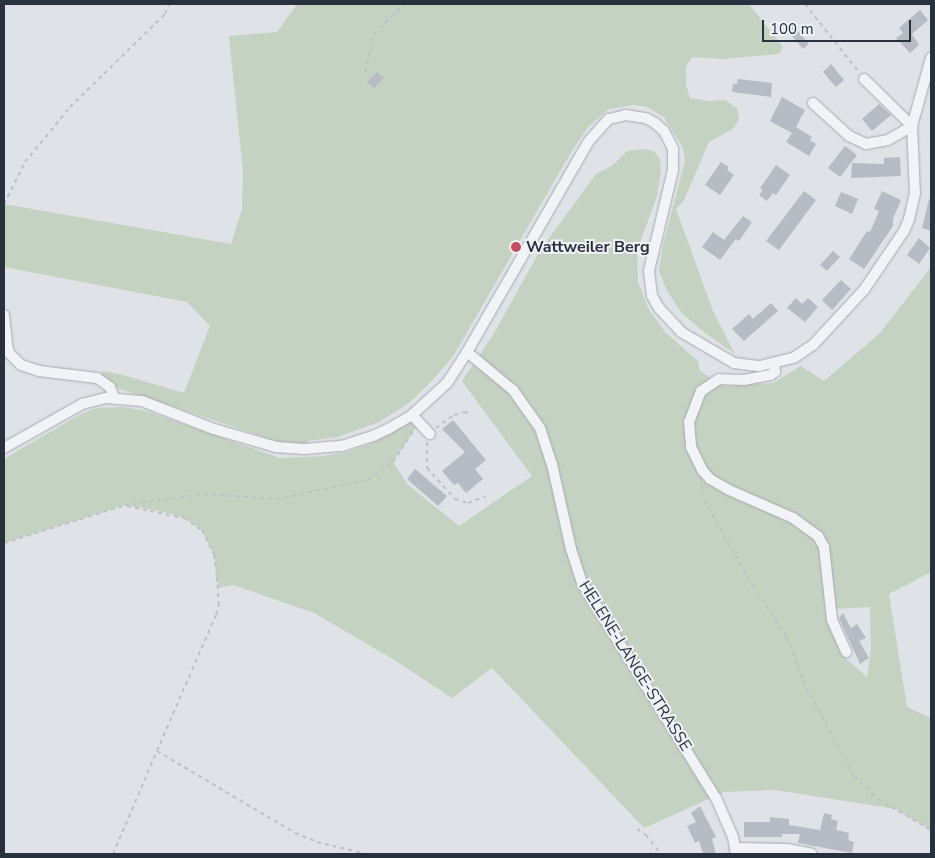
<!DOCTYPE html>
<html>
<head>
<meta charset="utf-8">
<style>
	body { margin:0 }
	#map { position:relative; width:935px; height:858px; overflow:hidden; background:#dfe3e7; font-family:"Nunito Sans",sans-serif }
	div>[style] { position:absolute }
	[style*='--x'] { left:calc(var(--x)*1px); top:calc(var(--y)*1px); width:calc(var(--w)*1px); rotate:calc(var(--a)*1deg) }
	.green>* { inset:0; background:#c5d1c1 }
	.building>* { inset:0; background:#b7bcc4 }
	.path>* { height:2px; margin-top:-1px; transform-origin:0; background:repeating-linear-gradient(90deg,#bec1c6 0 4px,transparent 0 8px) }
	.roads { filter:drop-shadow(0 0 1px #a5aab1) drop-shadow(0 0 1px #a5aab1) }
	.minor>* { height:10px; margin:-5px; padding:0 5px; transform-origin:5px; border-radius:5px; background:#f2f3f6 }
	.dots>* { width:14px; height:14px; translate:-50% -50%; box-sizing:border-box; border:2px solid #eef1f5; border-radius:50% }
	span { translate:-50% -50%; white-space:nowrap; text-align:center; line-height:1.15; -webkit-text-stroke:4px #eef1f5; paint-order:stroke }
	.poi-label { font-size:16px; color:#29313e; font-weight:700 }
	.left { translate:0 -50%; text-align:left }
	.street-label { font-size:16px; color:#29313e }
	.frame { position:absolute; inset:0; border:5px solid #29313e; pointer-events:none }
	.scale { position:absolute; left:762px; top:20px; width:149px; height:22px; box-sizing:border-box; border:2px solid #29313e; border-top:0; padding-left:6px; font-size:15px; line-height:18px; white-space:nowrap; color:#29313e; -webkit-text-stroke:4px #eef1f5; paint-order:stroke }
</style>
</head>
<body>
<div id="map">
	<div class="green">
		<div style="clip-path:polygon(297px 4px,749px 4px,783px 47px,779px 54px,723px 59px,692px 57px,686px 67px,686px 85px,690px 98px,708px 101px,725px 100px,737px 108px,739px 118px,734px 128px,709px 142px,684px 200px,676px 209px,713px 311px,735px 354px,701px 330px,681px 312px,667px 291px,659px 271px,663px 245px,685px 161px,683px 148px,664px 117px,647px 107px,633px 105px,609px 109px,588px 127px,570px 154px,454px 355px,432px 381px,408px 404px,379px 422px,338px 437px,307px 441px,306px 445px,276px 441px,120px 389px,102px 375px,103px 371px,123px 375px,184px 393px,210px 326px,187px 302px,4px 267px,4px 204px,231px 244px,242px 209px,243px 172px,229px 36px,277px 32px)"></div>
		<div style="clip-path:polygon(evenodd,646px 149px,655px 152px,660px 160px,661px 170px,657px 196px,637px 251px,638px 282px,648px 308px,665px 332px,698px 361px,700px 371px,723px 386px,773px 383px,801px 366px,824px 381px,880px 333px,931px 267px,931px 572px,889px 594px,907px 707px,931px 718px,931px 830px,896px 809px,775px 790px,724px 792px,644px 828px,492px 668px,452px 698px,393px 659px,314px 613px,233px 585px,218px 588px,214px 555px,202px 530px,184px 518px,164px 512px,125px 505px,4px 543px,4px 459px,79px 415px,96px 408px,124px 407px,146px 411px,280px 458px,324px 456px,346px 452px,368px 445px,416px 419px,419px 423px,393px 462px,408px 485px,459px 526px,532px 476px,462px 381px,493px 335px,539px 252px,596px 174px,613px 165px,627px 151px,646px 149px,823px 555px,833px 609px,870px 607px,871px 650px,867px 677px,842px 655px,825px 610px,823px 555px)"></div>
	</div>
	<div class="building">
		<div style="clip-path:polygon(920px 10px,928px 20px,912px 34px,919px 45px,910px 53px,896px 38px,903px 33px,899px 28px)"></div>
		<div style="clip-path:polygon(791px 23px,809px 44px,803px 49px,785px 28px)"></div>
		<div style="clip-path:polygon(831px 64px,844px 80px,836px 87px,823px 72px)"></div>
		<div style="clip-path:polygon(377px 72px,384px 78px,374px 88px,367px 82px)"></div>
		<div style="clip-path:polygon(738px 79px,772px 83px,771px 97px,732px 92px,733px 84px,737px 84px)"></div>
		<div style="clip-path:polygon(782px 97px,805px 110px,796px 127px,812px 137px,810px 140px,816px 144px,809px 156px,786px 142px,792px 133px,770px 121px)"></div>
		<div style="clip-path:polygon(879px 104px,891px 115px,872px 131px,862px 119px)"></div>
		<div style="clip-path:polygon(845px 146px,857px 155px,840px 177px,828px 168px)"></div>
		<div style="clip-path:polygon(900px 157px,901px 176px,851px 178px,852px 163px,884px 164px,884px 158px)"></div>
		<div style="clip-path:polygon(721px 162px,729px 167px,727px 170px,734px 175px,720px 195px,705px 185px)"></div>
		<div style="clip-path:polygon(776px 165px,790px 175px,776px 195px,773px 193px,767px 201px,759px 195px,763px 190px,760px 188px)"></div>
		<div style="clip-path:polygon(804px 191px,816px 200px,779px 250px,766px 241px)"></div>
		<div style="clip-path:polygon(882px 191px,901px 200px,893px 219px,893px 226px,864px 269px,849px 259px,867px 231px,870px 232px,879px 211px,874px 209px)"></div>
		<div style="clip-path:polygon(841px 192px,858px 199px,852px 214px,835px 206px)"></div>
		<div style="clip-path:polygon(929px 199px,931px 199px,931px 231px,922px 228px)"></div>
		<div style="clip-path:polygon(743px 216px,752px 222px,739px 241px,736px 239px,720px 260px,702px 247px,713px 232px,724px 240px)"></div>
		<div style="clip-path:polygon(919px 238px,930px 248px,919px 264px,907px 255px)"></div>
		<div style="clip-path:polygon(833px 251px,840px 257px,827px 271px,820px 265px)"></div>
		<div style="clip-path:polygon(841px 280px,851px 289px,832px 310px,822px 300px)"></div>
		<div style="clip-path:polygon(796px 298px,802px 304px,808px 298px,818px 307px,805px 322px,787px 308px)"></div>
		<div style="clip-path:polygon(771px 303px,778px 311px,744px 341px,732px 329px,749px 314px,753px 319px)"></div>
		<div style="clip-path:polygon(453px 420px,486px 460px,475px 469px,483px 479px,466px 493px,458px 483px,454px 485px,442px 471px,465px 452px,442px 429px)"></div>
		<div style="clip-path:polygon(415px 469px,447px 496px,438px 506px,407px 479px)"></div>
		<div style="clip-path:polygon(843px 613px,851px 628px,857px 624px,866px 638px,859px 641px,869px 658px,860px 664px,839px 618px)"></div>
		<div style="clip-path:polygon(700px 806px,716px 837px,712px 839px,716px 854px,703px 854px,699px 841px,695px 843px,687px 826px,696px 822px,691px 813px)"></div>
		<div style="clip-path:polygon(824px 813px,832px 815px,831px 819px,838px 821px,836px 830px,849px 833px,848px 840px,854px 842px,852px 853px,798px 843px,800px 834px,782px 834px,782px 837px,744px 837px,744px 822px,770px 822px,770px 817px,789px 819px,789px 825px,820px 830px)"></div>
	</div>
	<div class="path">
		<div style="--x:805;--y:4;--w:85;--a:51.7"></div>
		<div style="--x:365;--y:72;--w:39;--a:-77"></div>
		<div style="--x:374;--y:34;--w:42;--a:-45"></div>
		<div style="--x:4;--y:204;--w:47;--a:-63.4"></div>
		<div style="--x:25;--y:162;--w:71;--a:-50.7"></div>
		<div style="--x:70;--y:107;--w:133;--a:-44.4"></div>
		<div style="--x:165;--y:14;--w:11;--a:-68"></div>
		<div style="--x:436;--y:428;--w:22;--a:-36"></div>
		<div style="--x:454;--y:415;--w:10;--a:-17"></div>
		<div style="--x:464;--y:412;--w:9;--a:18"></div>
		<div style="--x:427;--y:442;--w:26;--a:90"></div>
		<div style="--x:427;--y:468;--w:42;--a:47.9"></div>
		<div style="--x:455;--y:499;--w:14;--a:17"></div>
		<div style="--x:468;--y:503;--w:19;--a:-21"></div>
		<div style="--x:702;--y:485;--w:8;--a:97"></div>
		<div style="--x:701;--y:493;--w:32;--a:62"></div>
		<div style="--x:716;--y:521;--w:75;--a:60.4"></div>
		<div style="--x:753;--y:586;--w:61;--a:56.3"></div>
		<div style="--x:787;--y:637;--w:47;--a:70"></div>
		<div style="--x:803;--y:681;--w:108;--a:61.8"></div>
		<div style="--x:854;--y:776;--w:33;--a:44"></div>
		<div style="--x:878;--y:799;--w:61;--a:30.3"></div>
		<div style="--x:127;--y:506;--w:58;--a:11.9"></div>
		<div style="--x:184;--y:518;--w:22;--a:34"></div>
		<div style="--x:202;--y:530;--w:28;--a:64"></div>
		<div style="--x:214;--y:555;--w:22;--a:82"></div>
		<div style="--x:217;--y:577;--w:26;--a:86"></div>
		<div style="--x:219;--y:603;--w:12;--a:104"></div>
		<div style="--x:216;--y:615;--w:148;--a:113.5"></div>
		<div style="--x:4;--y:543;--w:127;--a:-17.4"></div>
		<div style="--x:125;--y:505;--w:80;--a:-7.9"></div>
		<div style="--x:204;--y:494;--w:73;--a:3.9"></div>
		<div style="--x:277;--y:499;--w:93;--a:-11.8"></div>
		<div style="--x:368;--y:480;--w:31;--a:-36"></div>
		<div style="--x:393;--y:462;--w:38;--a:-57"></div>
		<div style="--x:637;--y:829;--w:11;--a:34"></div>
		<div style="--x:646;--y:835;--w:24;--a:52"></div>
		<div style="--x:113;--y:854;--w:112;--a:-66.9"></div>
		<div style="--x:157;--y:751;--w:161;--a:30.7"></div>
		<div style="--x:295;--y:833;--w:24;--a:22"></div>
		<div style="--x:317;--y:842;--w:51;--a:13.5"></div>
	</div>
	<div class="roads">
		<div class="minor">
			<div style="--x:813;--y:103;--w:49;--a:42.5"></div>
			<div style="--x:849;--y:136;--w:19;--a:25"></div>
			<div style="--x:866;--y:144;--w:22;--a:-10"></div>
			<div style="--x:888;--y:140;--w:28;--a:-30"></div>
			<div style="--x:912;--y:126;--w:67;--a:-135.6"></div>
			<div style="--x:4;--y:315;--w:30;--a:84"></div>
			<div style="--x:7;--y:345;--w:8;--a:76"></div>
			<div style="--x:9;--y:353;--w:17;--a:45"></div>
			<div style="--x:21;--y:365;--w:19;--a:18"></div>
			<div style="--x:39;--y:371;--w:58;--a:6.9"></div>
			<div style="--x:97;--y:378;--w:16;--a:35"></div>
			<div style="--x:110;--y:387;--w:12;--a:70"></div>
			<div style="--x:467;--y:352;--w:60;--a:39.6"></div>
			<div style="--x:513;--y:390;--w:47;--a:54.6"></div>
			<div style="--x:540;--y:428;--w:38;--a:72"></div>
			<div style="--x:552;--y:464;--w:87;--a:77.4"></div>
			<div style="--x:571;--y:549;--w:36;--a:72"></div>
			<div style="--x:582;--y:583;--w:253;--a:58.1"></div>
			<div style="--x:716;--y:798;--w:43;--a:66.4"></div>
			<div style="--x:733;--y:837;--w:17;--a:80"></div>
			<div style="--x:774;--y:364;--w:8;--a:83"></div>
			<div style="--x:775;--y:372;--w:6;--a:149"></div>
			<div style="--x:770;--y:375;--w:26;--a:169"></div>
			<div style="--x:744;--y:380;--w:25;--a:-178"></div>
			<div style="--x:719;--y:379;--w:22;--a:146"></div>
			<div style="--x:701;--y:391;--w:33;--a:111"></div>
			<div style="--x:689;--y:422;--w:25;--a:85"></div>
			<div style="--x:691;--y:447;--w:25;--a:64"></div>
			<div style="--x:702;--y:470;--w:12;--a:48"></div>
			<div style="--x:710;--y:479;--w:22;--a:30"></div>
			<div style="--x:729;--y:490;--w:70;--a:23.6"></div>
			<div style="--x:793;--y:518;--w:31;--a:36"></div>
			<div style="--x:818;--y:536;--w:13;--a:61"></div>
			<div style="--x:824;--y:547;--w:73;--a:83.7"></div>
			<div style="--x:832;--y:620;--w:35;--a:66"></div>
			<div style="--x:412;--y:415;--w:26;--a:47"></div>
			<div style="--x:4;--y:448;--w:90;--a:-29.4"></div>
			<div style="--x:82;--y:404;--w:25;--a:-14"></div>
			<div style="--x:106;--y:398;--w:36;--a:5"></div>
			<div style="--x:142;--y:401;--w:77;--a:21.3"></div>
			<div style="--x:214;--y:429;--w:65;--a:16.2"></div>
			<div style="--x:276;--y:447;--w:28;--a:4"></div>
			<div style="--x:304;--y:449;--w:38;--a:-5"></div>
			<div style="--x:342;--y:446;--w:33;--a:-18"></div>
			<div style="--x:373;--y:436;--w:17;--a:-25"></div>
			<div style="--x:388;--y:429;--w:28;--a:-30"></div>
			<div style="--x:412;--y:415;--w:47;--a:-42.4"></div>
			<div style="--x:447;--y:383;--w:37;--a:-57"></div>
			<div style="--x:467;--y:352;--w:242;--a:-60"></div>
			<div style="--x:588;--y:142;--w:31;--a:-48"></div>
			<div style="--x:609;--y:119;--w:17;--a:-13"></div>
			<div style="--x:626;--y:115;--w:20;--a:9"></div>
			<div style="--x:646;--y:118;--w:10;--a:29"></div>
			<div style="--x:655;--y:123;--w:12;--a:42"></div>
			<div style="--x:664;--y:131;--w:20;--a:63"></div>
			<div style="--x:673;--y:149;--w:21;--a:90"></div>
			<div style="--x:673;--y:170;--w:104;--a:103.4"></div>
			<div style="--x:649;--y:271;--w:25;--a:83"></div>
			<div style="--x:652;--y:296;--w:14;--a:60"></div>
			<div style="--x:659;--y:308;--w:33;--a:47"></div>
			<div style="--x:681;--y:332;--w:61;--a:30.3"></div>
			<div style="--x:734;--y:363;--w:26;--a:7"></div>
			<div style="--x:760;--y:366;--w:36;--a:-14"></div>
			<div style="--x:795;--y:357;--w:22;--a:-34"></div>
			<div style="--x:813;--y:345;--w:75;--a:-47.2"></div>
			<div style="--x:864;--y:290;--w:71;--a:-55.9"></div>
			<div style="--x:904;--y:231;--w:13;--a:-67"></div>
			<div style="--x:909;--y:219;--w:26;--a:-77"></div>
			<div style="--x:915;--y:194;--w:68;--a:-92.5"></div>
			<div style="--x:912;--y:126;--w:71;--a:-74.4"></div>
			<div style="--x:736;--y:848;--w:51;--a:1.1"></div>
			<div style="--x:787;--y:849;--w:25;--a:11"></div>
		</div>
	</div>
	<div class="dots">
		<div style="left:516px;top:247px;background:#c54c62"></div>
	</div>
	<div class="poi-label">
		<span class="left" style="left:526px;top:247px">Wattweiler Berg</span>
	</div>
	<div class="street-label">
		<span style="left:635px;top:666px;rotate:58deg">HELENE-LANGE-STRASSE</span>
	</div>
	<div class="frame"></div>
	<div class="scale">100 m</div>
</div>
</body>
</html>
